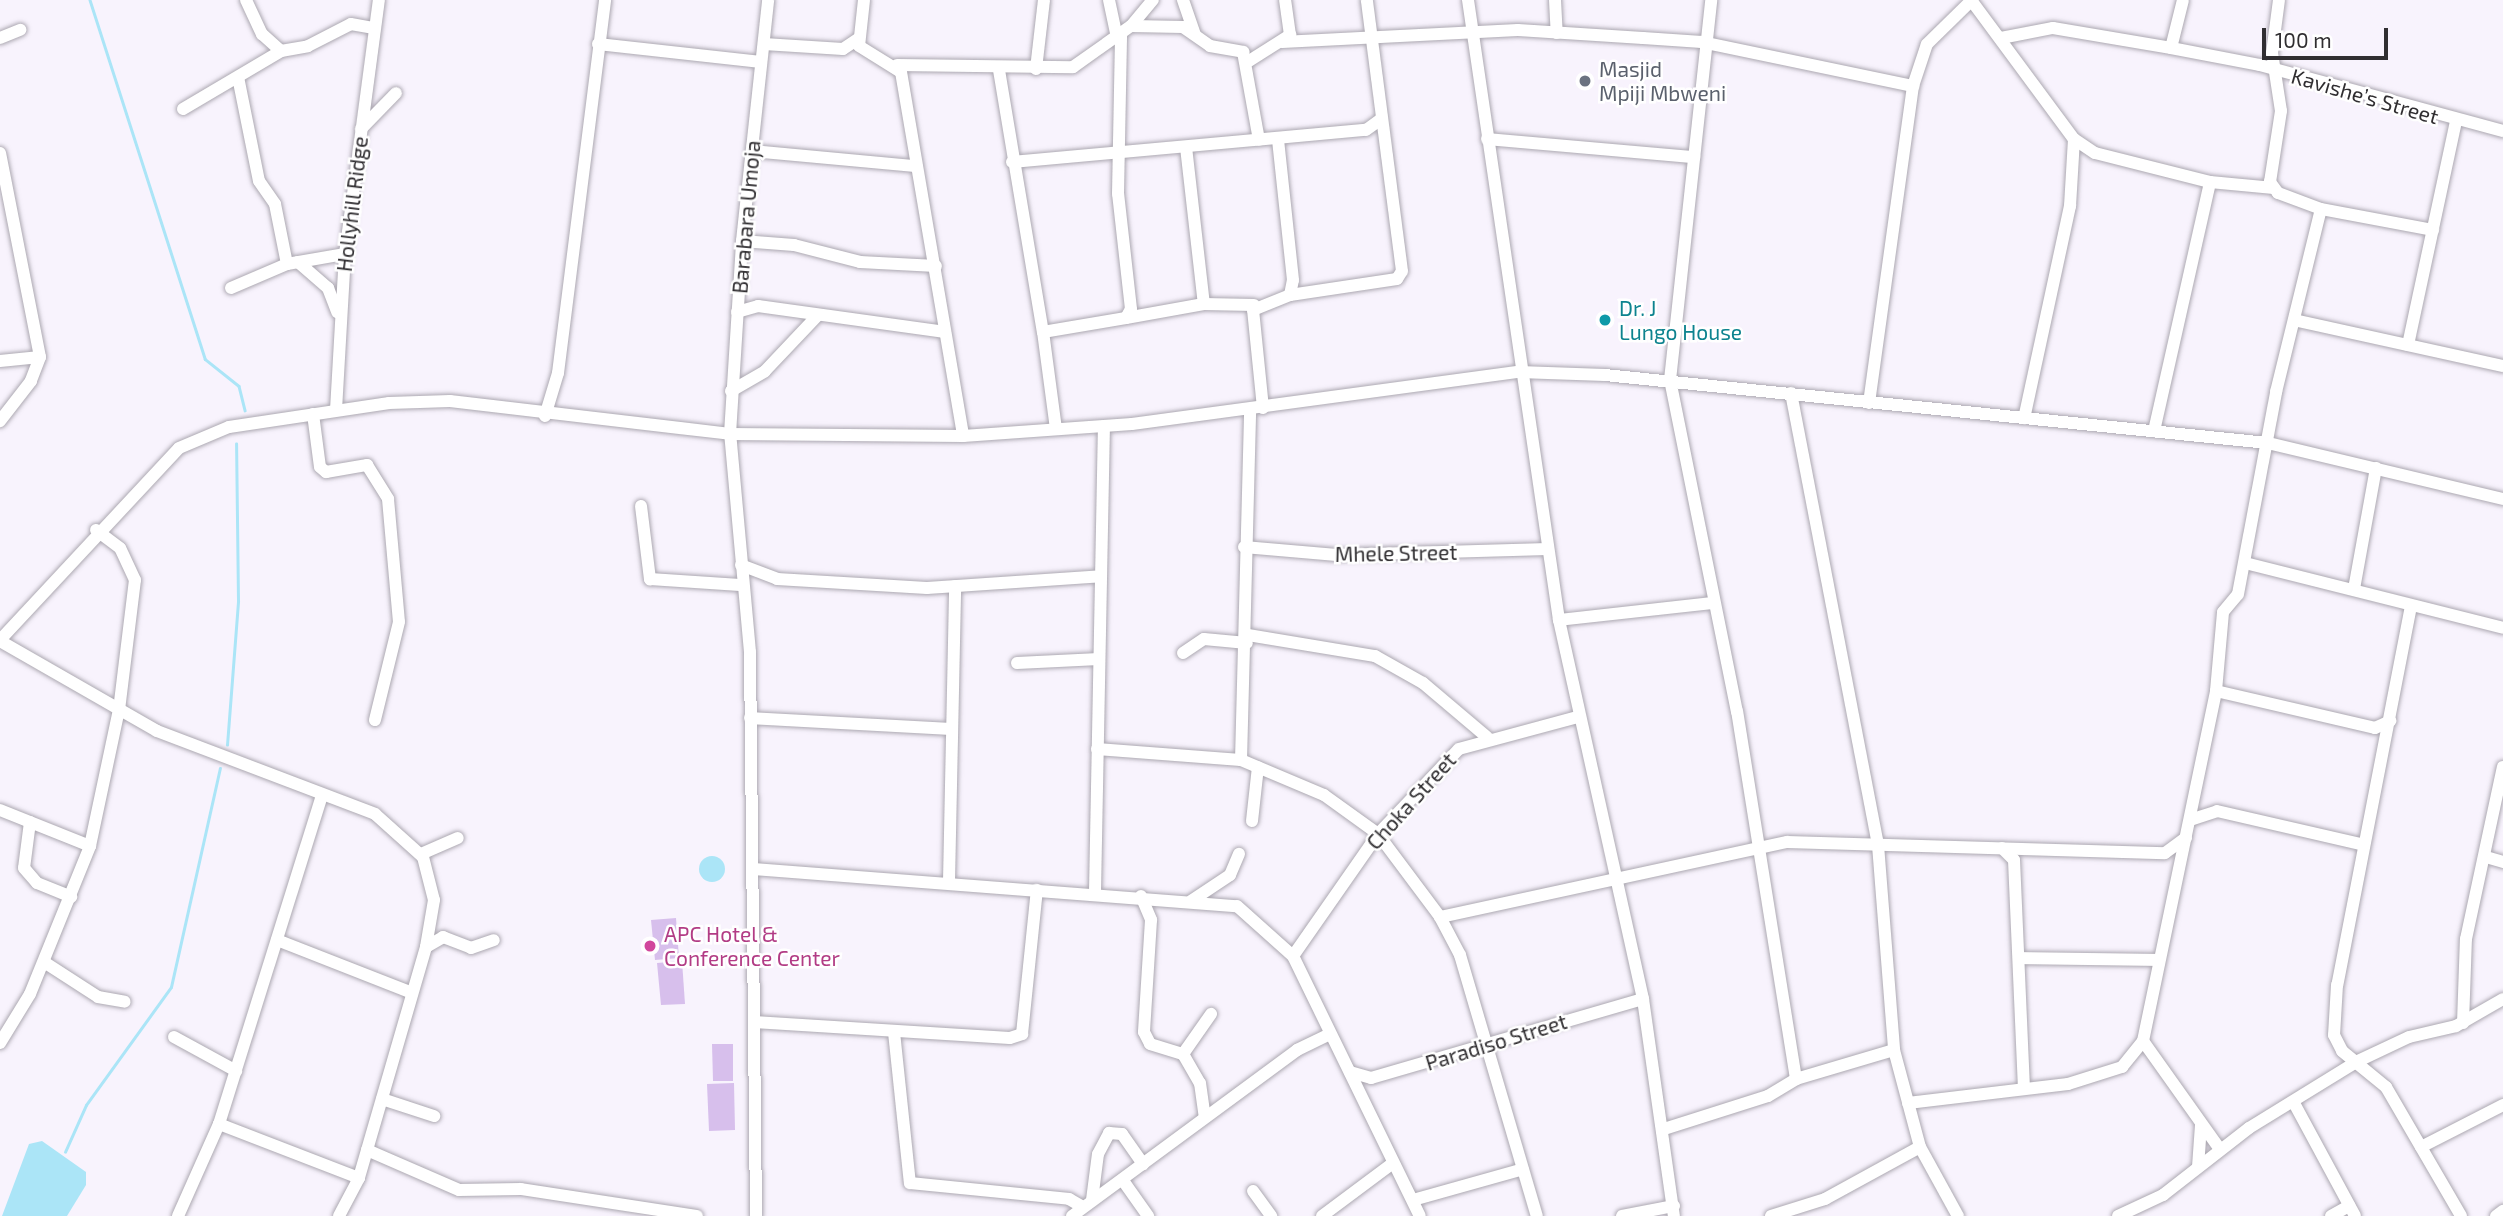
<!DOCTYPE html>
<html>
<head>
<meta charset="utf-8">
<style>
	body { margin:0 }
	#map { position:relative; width:2503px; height:1216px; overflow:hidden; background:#f8f3fd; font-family:"Exo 2",sans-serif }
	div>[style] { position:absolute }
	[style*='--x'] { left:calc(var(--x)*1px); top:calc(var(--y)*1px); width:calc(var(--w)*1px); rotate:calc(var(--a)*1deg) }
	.green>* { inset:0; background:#d7bfec }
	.water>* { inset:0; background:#abe5f7 }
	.round { border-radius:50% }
	.stream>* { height:2.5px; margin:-1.25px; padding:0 1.25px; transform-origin:1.25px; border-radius:1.25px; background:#abe5f7 }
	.roads { filter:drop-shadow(0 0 2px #aca8b1) drop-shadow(0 0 2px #aca8b1) }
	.minor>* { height:12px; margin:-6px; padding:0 6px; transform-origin:6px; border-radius:6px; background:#fff }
	.dots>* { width:19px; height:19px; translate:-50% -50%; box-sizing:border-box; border:4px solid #fff; border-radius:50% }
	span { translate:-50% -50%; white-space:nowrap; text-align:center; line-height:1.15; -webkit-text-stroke:5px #fff; paint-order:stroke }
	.worship-label { font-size:21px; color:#5b616d }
	.left { translate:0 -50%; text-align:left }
	.street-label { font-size:21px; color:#302e31 }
	.culture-label { font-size:21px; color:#0d838f }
	.hotel-label { font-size:21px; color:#b23c85 }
	.scale { position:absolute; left:2262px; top:28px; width:126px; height:32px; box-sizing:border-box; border:4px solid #302e31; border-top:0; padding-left:9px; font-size:21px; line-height:24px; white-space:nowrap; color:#302e31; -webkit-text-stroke:5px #fff; paint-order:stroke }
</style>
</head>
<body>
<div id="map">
	<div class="green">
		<div style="clip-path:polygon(676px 918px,679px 958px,655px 960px,651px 920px)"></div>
		<div style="clip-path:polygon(682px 961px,685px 1004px,661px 1005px,657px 963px)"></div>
		<div style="clip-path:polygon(733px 1044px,733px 1081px,713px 1081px,712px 1044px)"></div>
		<div style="clip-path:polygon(734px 1083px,735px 1130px,709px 1131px,707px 1084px)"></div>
	</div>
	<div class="water">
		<div class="round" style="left:699px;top:856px;width:26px;height:26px"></div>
		<div style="clip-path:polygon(42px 1141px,86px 1172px,86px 1185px,67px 1216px,2px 1216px,29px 1144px)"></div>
	</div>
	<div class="stream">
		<div style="--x:90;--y:0;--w:377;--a:72.2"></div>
		<div style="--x:205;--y:359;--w:43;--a:38.5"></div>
		<div style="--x:239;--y:386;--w:25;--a:76"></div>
		<div style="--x:227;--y:745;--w:144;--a:-85.6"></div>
		<div style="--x:238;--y:601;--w:157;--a:-90.7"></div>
		<div style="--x:65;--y:1152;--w:51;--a:-65.9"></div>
		<div style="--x:86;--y:1105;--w:145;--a:-54.2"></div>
		<div style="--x:171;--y:987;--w:224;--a:-77.4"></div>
	</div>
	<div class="roads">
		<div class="minor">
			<div style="--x:246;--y:0;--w:38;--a:65"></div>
			<div style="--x:262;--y:34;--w:25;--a:42"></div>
			<div style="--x:281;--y:51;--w:27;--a:-10"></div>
			<div style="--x:308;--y:46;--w:48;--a:-27.1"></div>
			<div style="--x:351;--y:24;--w:22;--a:10"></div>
			<div style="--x:864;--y:0;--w:46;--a:96.2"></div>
			<div style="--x:859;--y:46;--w:49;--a:31.8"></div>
			<div style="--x:901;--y:72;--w:369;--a:80.3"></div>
			<div style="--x:1109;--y:0;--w:38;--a:78"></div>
			<div style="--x:1183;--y:0;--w:36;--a:71"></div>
			<div style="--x:1468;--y:0;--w:627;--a:81.65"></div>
			<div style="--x:1559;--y:620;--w:388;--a:77.5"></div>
			<div style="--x:1643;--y:999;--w:219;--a:81.9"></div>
			<div style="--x:1555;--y:0;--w:33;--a:87"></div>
			<div style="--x:1971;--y:0;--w:173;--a:53.5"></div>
			<div style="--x:2074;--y:139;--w:67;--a:93.4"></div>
			<div style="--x:2070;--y:206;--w:217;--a:102.2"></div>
			<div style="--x:1131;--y:26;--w:52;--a:1.1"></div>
			<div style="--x:1183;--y:27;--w:33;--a:35"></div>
			<div style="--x:1210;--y:46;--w:34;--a:10"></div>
			<div style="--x:1243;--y:52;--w:89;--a:79.7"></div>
			<div style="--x:0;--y:38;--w:22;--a:-22"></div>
			<div style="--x:2001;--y:38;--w:53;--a:-10.9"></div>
			<div style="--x:2053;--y:28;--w:120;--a:9.6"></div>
			<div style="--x:2171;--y:48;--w:91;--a:10.8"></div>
			<div style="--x:2260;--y:65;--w:252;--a:15.2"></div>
			<div style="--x:1282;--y:42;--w:236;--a:-2.9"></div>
			<div style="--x:1518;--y:30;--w:125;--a:3.7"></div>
			<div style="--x:1643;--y:38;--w:59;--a:3.9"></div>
			<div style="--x:1702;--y:42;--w:216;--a:11.8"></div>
			<div style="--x:598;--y:44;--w:164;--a:6.3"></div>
			<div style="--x:764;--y:44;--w:79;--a:3.6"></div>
			<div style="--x:843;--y:49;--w:18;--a:-34"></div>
			<div style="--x:2171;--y:48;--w:49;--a:-76"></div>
			<div style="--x:1249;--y:61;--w:49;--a:-32.4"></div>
			<div style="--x:1290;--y:35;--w:35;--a:-98"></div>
			<div style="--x:897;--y:65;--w:176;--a:0.7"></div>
			<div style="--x:1073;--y:67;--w:71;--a:-35.3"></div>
			<div style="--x:1131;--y:26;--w:34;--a:-50"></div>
			<div style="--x:1036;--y:69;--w:69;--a:-83.4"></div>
			<div style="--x:999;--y:70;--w:266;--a:80.5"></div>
			<div style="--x:238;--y:77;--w:106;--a:78.6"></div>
			<div style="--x:259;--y:181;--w:28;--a:55"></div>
			<div style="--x:275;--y:204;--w:61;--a:78.7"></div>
			<div style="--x:183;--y:109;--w:114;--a:-30.6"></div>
			<div style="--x:361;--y:129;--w:50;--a:-45.8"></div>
			<div style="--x:1487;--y:139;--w:208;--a:5"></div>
			<div style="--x:2074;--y:139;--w:25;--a:34"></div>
			<div style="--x:2095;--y:153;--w:119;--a:14.2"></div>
			<div style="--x:2210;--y:182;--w:64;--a:5.4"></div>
			<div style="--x:1186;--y:147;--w:158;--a:83.5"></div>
			<div style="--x:752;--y:151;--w:164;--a:5.3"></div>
			<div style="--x:0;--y:153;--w:208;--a:78.9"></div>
			<div style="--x:40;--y:357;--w:26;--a:111"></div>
			<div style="--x:31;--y:381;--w:51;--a:127.8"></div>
			<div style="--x:1012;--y:162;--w:355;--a:-5.2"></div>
			<div style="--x:1366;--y:130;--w:19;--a:-36"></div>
			<div style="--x:2321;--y:209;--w:114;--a:10.6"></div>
			<div style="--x:742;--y:241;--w:52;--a:4.4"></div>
			<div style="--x:794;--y:245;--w:68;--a:14.4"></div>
			<div style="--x:860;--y:262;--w:76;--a:3"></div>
			<div style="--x:298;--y:262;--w:40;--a:41"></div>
			<div style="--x:328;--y:288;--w:26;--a:69"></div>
			<div style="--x:231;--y:288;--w:61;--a:-23.2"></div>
			<div style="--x:287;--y:264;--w:59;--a:-9.8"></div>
			<div style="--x:1290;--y:295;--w:108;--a:-8.5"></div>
			<div style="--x:1397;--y:279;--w:9;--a:-58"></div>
			<div style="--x:1402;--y:271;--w:273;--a:-97.4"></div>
			<div style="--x:737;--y:312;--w:22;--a:-16"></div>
			<div style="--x:758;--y:306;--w:189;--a:7.9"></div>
			<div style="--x:1126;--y:318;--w:79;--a:-10.2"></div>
			<div style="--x:1204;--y:304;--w:50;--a:1.1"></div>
			<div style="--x:2298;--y:321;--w:210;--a:12.4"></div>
			<div style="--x:2408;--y:345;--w:228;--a:-77.9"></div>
			<div style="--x:0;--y:361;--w:40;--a:-5.7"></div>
			<div style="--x:731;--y:391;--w:39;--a:-30"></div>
			<div style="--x:765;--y:371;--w:77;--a:-46.6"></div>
			<div style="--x:1791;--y:393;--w:460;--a:79.1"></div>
			<div style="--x:1878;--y:845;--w:206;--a:85.5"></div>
			<div style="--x:1894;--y:1050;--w:100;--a:75"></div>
			<div style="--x:1920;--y:1147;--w:79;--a:61.2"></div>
			<div style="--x:1869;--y:403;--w:320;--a:-82.1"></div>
			<div style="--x:1913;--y:86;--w:44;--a:-71.6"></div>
			<div style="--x:1927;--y:44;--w:63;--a:-44.4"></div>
			<div style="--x:1263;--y:408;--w:99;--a:-95.8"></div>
			<div style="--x:1253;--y:310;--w:40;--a:-22"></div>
			<div style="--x:1290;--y:295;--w:15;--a:-79"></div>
			<div style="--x:1293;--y:280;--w:141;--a:-96.1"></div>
			<div style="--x:336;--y:410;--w:156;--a:-86.7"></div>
			<div style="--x:345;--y:254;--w:256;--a:-82.4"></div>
			<div style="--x:313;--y:414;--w:53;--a:82.5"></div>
			<div style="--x:320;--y:467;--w:8;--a:40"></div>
			<div style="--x:326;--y:472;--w:42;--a:-9.7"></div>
			<div style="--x:367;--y:465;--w:40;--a:58"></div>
			<div style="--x:388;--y:499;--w:123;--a:84.9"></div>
			<div style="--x:399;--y:622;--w:101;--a:103.8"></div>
			<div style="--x:545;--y:416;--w:45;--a:-73.2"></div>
			<div style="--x:558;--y:373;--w:376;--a:-82.8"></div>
			<div style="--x:1056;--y:429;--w:98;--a:-97.6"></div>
			<div style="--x:1043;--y:332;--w:84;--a:-9.6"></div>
			<div style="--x:1126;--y:318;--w:10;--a:-61"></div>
			<div style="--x:1131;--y:309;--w:116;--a:-96.4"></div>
			<div style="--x:1118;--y:194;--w:160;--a:-88.9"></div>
			<div style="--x:2154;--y:431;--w:255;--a:-77.3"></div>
			<div style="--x:641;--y:506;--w:74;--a:83"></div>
			<div style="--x:650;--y:579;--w:90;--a:3.8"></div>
			<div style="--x:1244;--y:547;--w:93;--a:4.9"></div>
			<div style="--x:1337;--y:555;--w:211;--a:-1.6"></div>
			<div style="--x:2245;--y:563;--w:266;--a:14.1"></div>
			<div style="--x:741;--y:565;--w:39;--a:21"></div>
			<div style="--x:777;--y:579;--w:150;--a:3.4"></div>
			<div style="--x:927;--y:588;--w:174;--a:-3.9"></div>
			<div style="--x:2354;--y:589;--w:123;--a:-79.7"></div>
			<div style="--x:2411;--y:606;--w:386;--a:101"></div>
			<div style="--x:2337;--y:985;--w:50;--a:93.4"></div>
			<div style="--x:2334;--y:1035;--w:18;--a:63"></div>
			<div style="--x:2342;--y:1051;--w:57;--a:39.3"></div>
			<div style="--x:2386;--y:1087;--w:149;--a:59.8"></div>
			<div style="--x:1559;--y:620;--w:155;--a:-6.3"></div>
			<div style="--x:1248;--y:635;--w:129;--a:9.4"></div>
			<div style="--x:1375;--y:656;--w:55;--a:29.4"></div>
			<div style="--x:1423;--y:683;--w:84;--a:40.2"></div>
			<div style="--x:0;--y:640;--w:262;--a:-47"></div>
			<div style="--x:179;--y:448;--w:54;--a:-22.8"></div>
			<div style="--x:229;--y:427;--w:162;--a:-8.5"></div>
			<div style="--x:389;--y:403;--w:61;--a:-1.9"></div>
			<div style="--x:450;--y:401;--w:282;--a:6.7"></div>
			<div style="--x:730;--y:434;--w:233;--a:0.5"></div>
			<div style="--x:963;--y:436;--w:169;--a:-4.1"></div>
			<div style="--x:1132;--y:424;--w:390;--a:-7.7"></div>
			<div style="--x:1519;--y:372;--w:86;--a:2"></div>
			<div style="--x:1605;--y:375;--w:666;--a:5.86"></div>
			<div style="--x:2268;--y:443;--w:242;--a:13.4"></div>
			<div style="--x:0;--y:641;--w:181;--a:29.8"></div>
			<div style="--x:157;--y:731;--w:233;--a:20.8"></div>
			<div style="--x:375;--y:814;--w:64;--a:41.9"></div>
			<div style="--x:423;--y:857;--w:44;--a:75.7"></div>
			<div style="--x:434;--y:900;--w:48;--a:99.7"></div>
			<div style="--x:426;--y:947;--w:241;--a:106.2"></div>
			<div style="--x:359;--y:1178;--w:43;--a:117.8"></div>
			<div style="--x:1183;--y:653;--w:25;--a:-34"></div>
			<div style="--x:1204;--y:639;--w:43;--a:5.3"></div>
			<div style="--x:1017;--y:663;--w:82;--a:-2.8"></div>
			<div style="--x:2216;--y:691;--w:163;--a:13.1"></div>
			<div style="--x:2375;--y:728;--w:17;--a:-25"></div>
			<div style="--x:750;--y:718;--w:200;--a:3.1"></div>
			<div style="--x:1097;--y:749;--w:144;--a:4.4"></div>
			<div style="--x:1241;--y:760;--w:90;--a:22.9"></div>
			<div style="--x:1324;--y:795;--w:67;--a:35.8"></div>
			<div style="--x:1378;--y:834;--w:104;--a:53.2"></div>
			<div style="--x:1440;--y:917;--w:43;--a:62.2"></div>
			<div style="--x:1460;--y:955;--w:272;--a:73.6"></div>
			<div style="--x:1241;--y:760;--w:351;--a:-88.5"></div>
			<div style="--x:0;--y:810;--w:97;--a:21.8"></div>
			<div style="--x:2190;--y:820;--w:28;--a:-18"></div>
			<div style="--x:2217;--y:811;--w:151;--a:13"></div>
			<div style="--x:1252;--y:821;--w:54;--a:-83.7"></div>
			<div style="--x:30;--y:822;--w:46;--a:97.4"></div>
			<div style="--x:24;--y:868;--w:20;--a:49"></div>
			<div style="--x:37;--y:883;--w:37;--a:22"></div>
			<div style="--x:2002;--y:848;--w:17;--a:45"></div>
			<div style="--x:2014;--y:860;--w:229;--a:87.5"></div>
			<div style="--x:421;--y:854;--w:40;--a:-23.4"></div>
			<div style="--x:2486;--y:857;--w:18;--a:16"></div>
			<div style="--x:753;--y:869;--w:485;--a:4.4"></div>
			<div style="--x:1237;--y:906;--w:75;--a:41.8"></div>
			<div style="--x:1293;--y:956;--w:289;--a:64"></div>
			<div style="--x:949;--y:881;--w:295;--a:-88.8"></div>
			<div style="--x:1095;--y:892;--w:466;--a:-88.9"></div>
			<div style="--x:1141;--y:896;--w:26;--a:67"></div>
			<div style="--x:1151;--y:920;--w:112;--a:93.6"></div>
			<div style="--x:1144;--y:1032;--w:13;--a:63"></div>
			<div style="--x:1150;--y:1044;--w:34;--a:17"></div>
			<div style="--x:1183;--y:1054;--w:34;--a:60"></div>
			<div style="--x:1200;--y:1083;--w:34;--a:82"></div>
			<div style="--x:1191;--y:901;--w:47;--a:-33.7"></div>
			<div style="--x:1230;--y:875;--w:23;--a:-67"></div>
			<div style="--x:1440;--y:917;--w:355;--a:-12.2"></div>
			<div style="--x:1787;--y:842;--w:378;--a:1.7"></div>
			<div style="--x:2165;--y:853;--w:26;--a:-36"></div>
			<div style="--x:277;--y:940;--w:145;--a:21.4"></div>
			<div style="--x:426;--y:947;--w:20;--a:-30"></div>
			<div style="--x:443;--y:937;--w:30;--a:21"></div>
			<div style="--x:471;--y:948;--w:24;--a:-19"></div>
			<div style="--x:1293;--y:956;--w:149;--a:-55.1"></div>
			<div style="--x:1378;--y:834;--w:117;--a:-46.4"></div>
			<div style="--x:1459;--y:749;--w:123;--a:-15.1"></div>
			<div style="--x:2019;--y:958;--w:137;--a:0.8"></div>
			<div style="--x:44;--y:962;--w:64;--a:32.9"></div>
			<div style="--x:98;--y:997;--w:27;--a:10"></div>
			<div style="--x:754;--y:1022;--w:256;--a:3.6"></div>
			<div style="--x:1010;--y:1038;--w:13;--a:-18"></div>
			<div style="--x:1022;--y:1034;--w:145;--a:-84.1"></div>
			<div style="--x:2463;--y:1023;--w:84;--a:-88"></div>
			<div style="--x:2466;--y:939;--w:176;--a:-77.9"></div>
			<div style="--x:894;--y:1032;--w:152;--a:84"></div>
			<div style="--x:910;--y:1183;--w:160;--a:5.7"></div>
			<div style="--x:1069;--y:1199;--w:16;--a:30"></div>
			<div style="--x:174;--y:1037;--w:71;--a:28.7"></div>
			<div style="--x:2143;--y:1041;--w:131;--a:54.6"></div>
			<div style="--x:0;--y:1043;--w:57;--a:-58.5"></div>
			<div style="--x:30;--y:994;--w:160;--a:-67.9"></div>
			<div style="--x:90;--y:846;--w:139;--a:-78"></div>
			<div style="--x:119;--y:710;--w:131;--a:-83"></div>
			<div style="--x:135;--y:580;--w:35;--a:-115"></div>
			<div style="--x:120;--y:548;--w:30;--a:-143"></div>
			<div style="--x:1183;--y:1054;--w:49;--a:-55"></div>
			<div style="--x:1350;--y:1072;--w:22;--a:16"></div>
			<div style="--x:1371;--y:1078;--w:283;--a:-16.2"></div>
			<div style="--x:1796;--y:1079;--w:102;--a:-16.5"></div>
			<div style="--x:382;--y:1099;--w:55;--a:18.1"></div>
			<div style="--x:1908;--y:1103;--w:161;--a:-6.8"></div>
			<div style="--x:2068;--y:1084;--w:57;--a:-17.5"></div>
			<div style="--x:2122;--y:1067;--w:33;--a:-51"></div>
			<div style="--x:2143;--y:1041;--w:358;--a:-78.2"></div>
			<div style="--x:2216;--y:691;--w:79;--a:-84.9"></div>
			<div style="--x:2223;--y:612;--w:23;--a:-50"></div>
			<div style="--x:2238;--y:594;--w:206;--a:-79.3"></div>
			<div style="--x:2276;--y:392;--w:188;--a:-76.2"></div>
			<div style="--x:2321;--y:209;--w:46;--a:-159.6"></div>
			<div style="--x:2278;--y:193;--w:14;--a:-126"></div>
			<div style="--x:2270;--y:182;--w:72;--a:-81.2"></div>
			<div style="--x:2281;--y:111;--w:59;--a:-98.8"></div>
			<div style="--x:2272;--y:53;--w:53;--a:-82.5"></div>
			<div style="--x:2294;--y:1103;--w:128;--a:61.6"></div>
			<div style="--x:219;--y:1124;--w:150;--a:21.1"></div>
			<div style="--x:1664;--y:1129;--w:109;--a:-17.6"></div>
			<div style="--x:1768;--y:1096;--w:33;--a:-31"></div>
			<div style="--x:1796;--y:1079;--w:372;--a:-99.1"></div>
			<div style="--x:1737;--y:712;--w:339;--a:-101.4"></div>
			<div style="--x:1670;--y:380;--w:382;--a:-83.8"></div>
			<div style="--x:2421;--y:1147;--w:92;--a:-27.1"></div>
			<div style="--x:367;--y:1150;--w:100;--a:23.5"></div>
			<div style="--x:459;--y:1190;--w:62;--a:-0.9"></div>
			<div style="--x:521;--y:1189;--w:178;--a:8.7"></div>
			<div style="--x:2198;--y:1167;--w:42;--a:-85.9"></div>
			<div style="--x:1124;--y:1182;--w:42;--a:54.8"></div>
			<div style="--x:1253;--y:1191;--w:31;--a:54"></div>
			<div style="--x:1092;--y:1200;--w:46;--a:-82.6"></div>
			<div style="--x:1098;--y:1154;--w:24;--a:-62"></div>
			<div style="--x:1109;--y:1133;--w:13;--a:4"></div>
			<div style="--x:1122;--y:1134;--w:37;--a:55"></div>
			<div style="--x:1413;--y:1200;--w:114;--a:-15.7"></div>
			<div style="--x:178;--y:1216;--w:101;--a:-66"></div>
			<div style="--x:219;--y:1124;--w:344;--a:-72.6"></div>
			<div style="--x:756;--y:1216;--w:564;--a:-90.61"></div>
			<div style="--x:750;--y:652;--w:219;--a:-95.2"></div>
			<div style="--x:730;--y:434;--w:193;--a:-86.4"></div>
			<div style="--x:742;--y:241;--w:242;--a:-83.8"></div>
			<div style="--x:1072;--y:1216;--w:280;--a:-36.4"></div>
			<div style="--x:1297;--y:1050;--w:37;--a:-26"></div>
			<div style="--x:1322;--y:1216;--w:89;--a:-36.7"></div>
			<div style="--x:1622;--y:1216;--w:53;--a:-10.9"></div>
			<div style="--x:1771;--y:1216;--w:57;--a:-17.5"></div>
			<div style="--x:1825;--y:1199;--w:108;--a:-28.7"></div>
			<div style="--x:2118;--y:1216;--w:50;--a:-25"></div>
			<div style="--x:2163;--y:1195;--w:109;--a:-37.9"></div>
			<div style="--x:2249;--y:1128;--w:128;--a:-31.6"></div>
			<div style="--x:2358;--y:1061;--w:56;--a:-25.2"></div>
			<div style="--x:2409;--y:1037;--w:48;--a:-13.2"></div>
			<div style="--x:2456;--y:1026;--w:54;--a:-29.9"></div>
			<div style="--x:2331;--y:1216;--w:21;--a:-29"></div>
			<div style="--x:2496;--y:1216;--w:9;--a:-36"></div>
		</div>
	</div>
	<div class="dots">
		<div style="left:1585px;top:81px;background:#6b7280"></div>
		<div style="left:1605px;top:320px;background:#0f9aa8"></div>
		<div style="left:650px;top:946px;background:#d1479c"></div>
	</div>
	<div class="worship-label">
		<span class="left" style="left:1599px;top:81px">Masjid<br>Mpiji Mbweni</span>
	</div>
	<div class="street-label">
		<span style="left:2365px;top:96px;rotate:16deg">Kavishe’s Street</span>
		<span style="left:352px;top:204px;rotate:-83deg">Hollyhill Ridge</span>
		<span style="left:746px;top:217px;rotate:-85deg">Barabara Umoja</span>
		<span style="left:1396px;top:553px;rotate:-1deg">Mhele Street</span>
		<span style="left:1411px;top:801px;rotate:-48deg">Choka Street</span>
		<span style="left:1496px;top:1042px;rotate:-17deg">Paradiso Street</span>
	</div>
	<div class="culture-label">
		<span class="left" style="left:1619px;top:320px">Dr. J<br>Lungo House</span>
	</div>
	<div class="hotel-label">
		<span class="left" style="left:664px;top:946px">APC Hotel &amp;<br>Conference Center</span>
	</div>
	<div class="scale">100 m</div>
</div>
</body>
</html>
